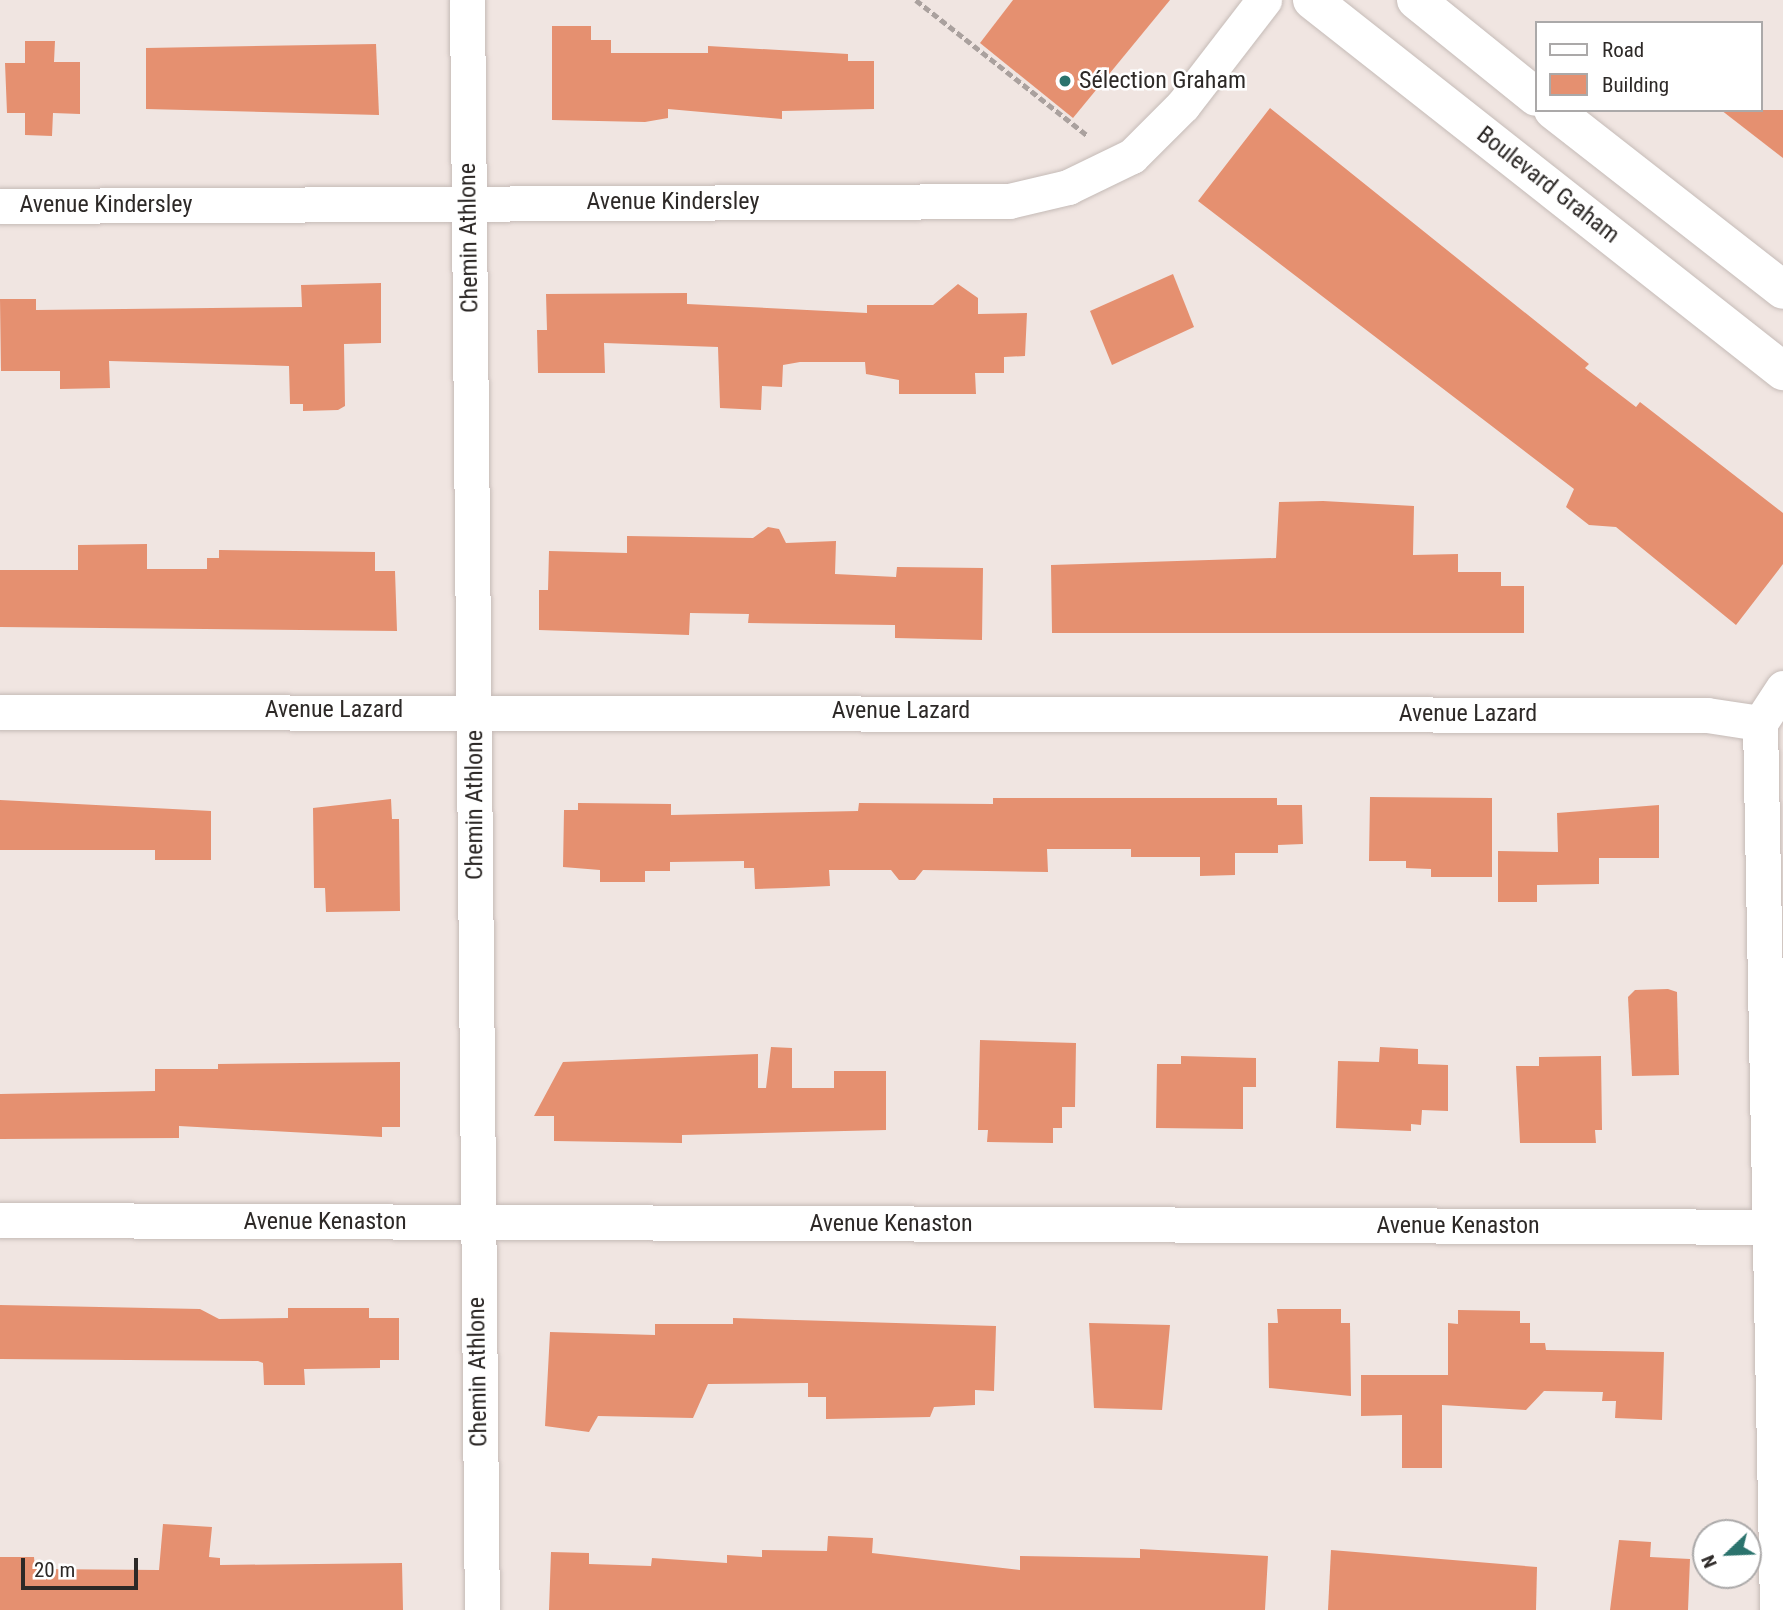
<!DOCTYPE html>
<html>
<head>
<meta charset="utf-8">
<style>
	body { margin:0 }
	#map { position:relative; width:1783px; height:1610px; overflow:hidden; background:#f0e5e1; font-family:"Roboto Condensed",sans-serif }
	div>[style] { position:absolute }
	[style*='--x'] { left:calc(var(--x)*1px); top:calc(var(--y)*1px); width:calc(var(--w)*1px); rotate:calc(var(--a)*1deg) }
	.building>* { inset:0; background:#e59070 }
	.path>* { height:4.5px; margin-top:-2.25px; transform-origin:0; background:repeating-linear-gradient(90deg,#aaa19e 0 7px,transparent 0 10.5px) }
	.roads { filter:drop-shadow(0 0 2px #c5bbb7) drop-shadow(0 0 2px #c5bbb7) }
	.minor>* { height:35px; margin:-17.5px; padding:0 17.5px; transform-origin:17.5px; border-radius:17.5px; background:#fff }
	.tertiary>* { height:38px; margin:-19px; padding:0 19px; transform-origin:19px; border-radius:19px; background:#fff }
	.dots>* { width:19px; height:19px; translate:-50% -50%; box-sizing:border-box; border:4px solid #fff; border-radius:50% }
	span { translate:-50% -50%; white-space:nowrap; text-align:center; line-height:1.15; -webkit-text-stroke:5px #fff; paint-order:stroke }
	.poi-label { font-size:24px; color:#2d2927 }
	.left { translate:0 -50%; text-align:left }
	.street-label { font-size:24px; color:#2d2927 }
	.legend { position:absolute; left:1535px; top:21px; width:228px; height:91px; box-sizing:border-box; background:#fff; border:2px solid #aba9a9; margin:0; padding:9px 12px; list-style:none; font-size:21px; color:#2d2927 }
	.legend li { display:flex; align-items:center; gap:14px; height:35px }
	.legend b { width:35px; border:2px solid #aba9a9 }
	.north { position:absolute; left:1692px; top:1519px; width:70px; height:70px; box-sizing:border-box; background:#fff; border:2px solid #aba9a9; border-radius:50%; rotate:247deg; font-size:19px; font-weight:700; line-height:28px; text-align:center; color:#2d2927 }
	.north::after { content:''; display:block; margin:auto; width:24px; height:32px; background:#2b736d; clip-path:polygon(50% 0,100% 100%,50% 72%,0 100%) }
	.scale { position:absolute; left:21px; top:1558px; width:117px; height:32px; box-sizing:border-box; border:4px solid #2d2927; border-top:0; padding-left:9px; font-size:21px; line-height:24px; white-space:nowrap; color:#2d2927; -webkit-text-stroke:5px #fff; paint-order:stroke }
</style>
</head>
<body>
<div id="map">
	<div class="building">
		<div style="clip-path:polygon(1013px 0,1170px 0,1073px 118px,980px 43px)"></div>
		<div style="clip-path:polygon(552px 26px,591px 26px,591px 40px,611px 40px,611px 53px,708px 53px,708px 46px,848px 54px,848px 61px,874px 61px,874px 109px,782px 111px,782px 119px,668px 109px,668px 118px,645px 122px,552px 120px)"></div>
		<div style="clip-path:polygon(25px 41px,55px 41px,54px 62px,80px 62px,80px 114px,53px 113px,52px 136px,25px 135px,25px 113px,7px 113px,5px 63px,25px 63px)"></div>
		<div style="clip-path:polygon(376px 44px,379px 115px,146px 109px,146px 48px)"></div>
		<div style="clip-path:polygon(1270px 108px,1589px 364px,1585px 368px,1636px 407px,1640px 402px,1783px 513px,1783px 564px,1736px 625px,1616px 527px,1589px 525px,1566px 507px,1574px 489px,1198px 201px)"></div>
		<div style="clip-path:polygon(1721px 110px,1783px 110px,1783px 158px)"></div>
		<div style="clip-path:polygon(1173px 274px,1194px 327px,1112px 365px,1090px 311px)"></div>
		<div style="clip-path:polygon(381px 283px,381px 343px,344px 344px,345px 406px,338px 410px,303px 411px,303px 404px,290px 404px,289px 366px,109px 361px,110px 388px,60px 389px,60px 371px,1px 371px,0 299px,36px 299px,36px 310px,302px 307px,301px 285px)"></div>
		<div style="clip-path:polygon(958px 284px,978px 298px,978px 314px,1027px 313px,1025px 356px,1004px 357px,1004px 373px,975px 373px,976px 394px,899px 394px,899px 380px,866px 374px,865px 362px,800px 362px,783px 365px,782px 387px,762px 386px,761px 410px,720px 408px,718px 347px,604px 343px,605px 373px,538px 373px,537px 330px,547px 330px,546px 294px,687px 293px,687px 304px,867px 313px,867px 305px,933px 305px)"></div>
		<div style="clip-path:polygon(1323px 501px,1414px 506px,1413px 555px,1458px 554px,1458px 572px,1501px 572px,1501px 586px,1524px 586px,1524px 633px,1052px 633px,1051px 565px,1276px 558px,1279px 502px)"></div>
		<div style="clip-path:polygon(768px 527px,779px 529px,786px 543px,836px 541px,835px 574px,896px 577px,897px 567px,983px 568px,982px 640px,895px 638px,895px 625px,748px 623px,749px 614px,690px 613px,689px 635px,539px 630px,539px 590px,548px 590px,549px 551px,627px 553px,627px 536px,753px 538px)"></div>
		<div style="clip-path:polygon(147px 544px,147px 569px,207px 569px,207px 558px,219px 558px,219px 550px,375px 552px,375px 571px,395px 571px,397px 631px,0 627px,0 570px,78px 570px,78px 545px)"></div>
		<div style="clip-path:polygon(1370px 797px,1492px 798px,1492px 877px,1431px 877px,1431px 869px,1406px 868px,1406px 861px,1369px 861px)"></div>
		<div style="clip-path:polygon(993px 798px,1277px 798px,1277px 805px,1302px 805px,1303px 844px,1278px 845px,1278px 853px,1235px 853px,1235px 875px,1200px 876px,1200px 857px,1131px 857px,1131px 849px,1047px 849px,1048px 872px,923px 870px,915px 880px,899px 880px,891px 870px,829px 870px,830px 886px,786px 888px,755px 889px,754px 868px,744px 868px,744px 861px,670px 862px,670px 871px,645px 871px,645px 882px,600px 882px,600px 870px,563px 867px,564px 810px,578px 810px,578px 803px,671px 804px,671px 815px,858px 811px,859px 803px,993px 804px)"></div>
		<div style="clip-path:polygon(391px 799px,392px 819px,399px 819px,400px 911px,326px 912px,325px 888px,314px 888px,313px 808px)"></div>
		<div style="clip-path:polygon(0 800px,211px 811px,211px 860px,155px 860px,155px 850px,0 850px)"></div>
		<div style="clip-path:polygon(1659px 805px,1659px 858px,1599px 858px,1599px 884px,1537px 885px,1537px 902px,1498px 902px,1498px 851px,1558px 852px,1557px 813px)"></div>
		<div style="clip-path:polygon(1668px 989px,1677px 992px,1679px 1075px,1632px 1076px,1628px 997px,1635px 990px)"></div>
		<div style="clip-path:polygon(980px 1040px,1076px 1043px,1075px 1107px,1062px 1107px,1062px 1128px,1053px 1128px,1053px 1143px,987px 1142px,988px 1130px,978px 1130px)"></div>
		<div style="clip-path:polygon(771px 1047px,792px 1048px,792px 1088px,834px 1088px,834px 1071px,886px 1071px,886px 1130px,682px 1135px,682px 1143px,554px 1141px,554px 1116px,534px 1116px,563px 1062px,758px 1054px,758px 1088px,766px 1088px)"></div>
		<div style="clip-path:polygon(1380px 1047px,1418px 1049px,1418px 1064px,1448px 1065px,1448px 1111px,1422px 1110px,1421px 1125px,1411px 1124px,1411px 1131px,1336px 1128px,1338px 1061px,1379px 1062px)"></div>
		<div style="clip-path:polygon(1181px 1056px,1256px 1058px,1256px 1087px,1243px 1087px,1243px 1129px,1156px 1128px,1157px 1064px,1181px 1064px)"></div>
		<div style="clip-path:polygon(1601px 1056px,1602px 1130px,1595px 1130px,1596px 1143px,1520px 1143px,1516px 1066px,1539px 1066px,1539px 1057px)"></div>
		<div style="clip-path:polygon(400px 1062px,400px 1127px,382px 1127px,382px 1137px,179px 1126px,179px 1138px,0 1139px,0 1094px,155px 1091px,155px 1069px,218px 1069px,218px 1064px)"></div>
		<div style="clip-path:polygon(0 1305px,200px 1309px,219px 1319px,288px 1318px,288px 1308px,369px 1308px,369px 1318px,399px 1318px,399px 1360px,380px 1360px,380px 1368px,304px 1369px,305px 1385px,264px 1385px,263px 1363px,258px 1361px,0 1359px)"></div>
		<div style="clip-path:polygon(1277px 1309px,1341px 1309px,1341px 1323px,1350px 1323px,1351px 1396px,1269px 1388px,1268px 1323px,1278px 1323px)"></div>
		<div style="clip-path:polygon(1458px 1310px,1520px 1311px,1520px 1323px,1530px 1323px,1530px 1343px,1545px 1343px,1546px 1350px,1664px 1352px,1662px 1420px,1615px 1418px,1616px 1401px,1602px 1401px,1603px 1392px,1544px 1391px,1526px 1410px,1442px 1405px,1442px 1468px,1402px 1468px,1402px 1415px,1361px 1416px,1361px 1375px,1448px 1375px,1448px 1323px,1458px 1324px)"></div>
		<div style="clip-path:polygon(733px 1318px,996px 1326px,994px 1391px,975px 1390px,975px 1405px,934px 1407px,930px 1417px,826px 1419px,826px 1397px,808px 1397px,808px 1383px,708px 1384px,693px 1418px,598px 1416px,589px 1432px,545px 1426px,550px 1332px,655px 1335px,655px 1324px,733px 1324px)"></div>
		<div style="clip-path:polygon(1089px 1323px,1170px 1325px,1162px 1410px,1094px 1408px)"></div>
		<div style="clip-path:polygon(163px 1524px,212px 1527px,209px 1557px,220px 1558px,220px 1565px,402px 1563px,403px 1610px,0 1610px,0 1557px,34px 1557px,35px 1569px,159px 1570px)"></div>
		<div style="clip-path:polygon(828px 1536px,873px 1538px,872px 1553px,1020px 1570px,1020px 1556px,1140px 1558px,1140px 1549px,1268px 1556px,1265px 1610px,549px 1610px,551px 1552px,589px 1553px,589px 1564px,651px 1566px,652px 1558px,727px 1563px,727px 1555px,762px 1557px,762px 1550px,827px 1551px)"></div>
		<div style="clip-path:polygon(1619px 1540px,1651px 1542px,1650px 1557px,1690px 1559px,1688px 1610px,1610px 1610px)"></div>
		<div style="clip-path:polygon(1331px 1550px,1537px 1567px,1536px 1610px,1328px 1610px)"></div>
	</div>
	<div class="path">
		<div style="--x:916;--y:0;--w:219;--a:38.3"></div>
	</div>
	<div class="roads">
		<div class="minor">
			<div style="--x:467;--y:0;--w:1610;--a:89.47"></div>
			<div style="--x:0;--y:206;--w:1009;--a:-0.28"></div>
			<div style="--x:1009;--y:201;--w:61;--a:-13.3"></div>
			<div style="--x:1068;--y:187;--w:71;--a:-25.8"></div>
			<div style="--x:1132;--y:156;--w:72;--a:-45"></div>
			<div style="--x:1183;--y:105;--w:133;--a:-52.4"></div>
			<div style="--x:0;--y:712;--w:1707;--a:0.1"></div>
			<div style="--x:1707;--y:715;--w:54;--a:8.6"></div>
			<div style="--x:1760;--y:723;--w:42;--a:-56.7"></div>
			<div style="--x:1760;--y:723;--w:887;--a:88.9"></div>
			<div style="--x:0;--y:1220;--w:1783;--a:0.22"></div>
		</div>
		<div class="tertiary">
			<div style="--x:1312;--y:0;--w:600;--a:38.23"></div>
			<div style="--x:1416;--y:0;--w:154;--a:38.9"></div>
			<div style="--x:1553;--y:110;--w:292;--a:38"></div>
		</div>
	</div>
	<div class="dots">
		<div style="left:1065px;top:81px;background:#2b736d"></div>
	</div>
	<div class="poi-label">
		<span class="left" style="left:1079px;top:81px">Sélection Graham</span>
	</div>
	<div class="street-label">
		<span style="left:1548px;top:185px;rotate:38deg">Boulevard Graham</span>
		<span style="left:673px;top:202px">Avenue Kindersley</span>
		<span style="left:106px;top:205px">Avenue Kindersley</span>
		<span style="left:469px;top:238px;rotate:-91deg">Chemin Athlone</span>
		<span style="left:334px;top:710px">Avenue Lazard</span>
		<span style="left:901px;top:711px">Avenue Lazard</span>
		<span style="left:1468px;top:714px">Avenue Lazard</span>
		<span style="left:475px;top:805px;rotate:-90deg">Chemin Athlone</span>
		<span style="left:325px;top:1222px">Avenue Kenaston</span>
		<span style="left:891px;top:1224px">Avenue Kenaston</span>
		<span style="left:1458px;top:1226px">Avenue Kenaston</span>
		<span style="left:478px;top:1372px;rotate:-91deg">Chemin Athlone</span>
	</div>
	<ul class="legend">
	<li><b style="height:9px;background:#fff"></b>Road</li>
	<li><b style="height:19px;background:#e59070"></b>Building</li>
	</ul>
	<div class="north">N</div>
	<div class="scale">20 m</div>
</div>
</body>
</html>
